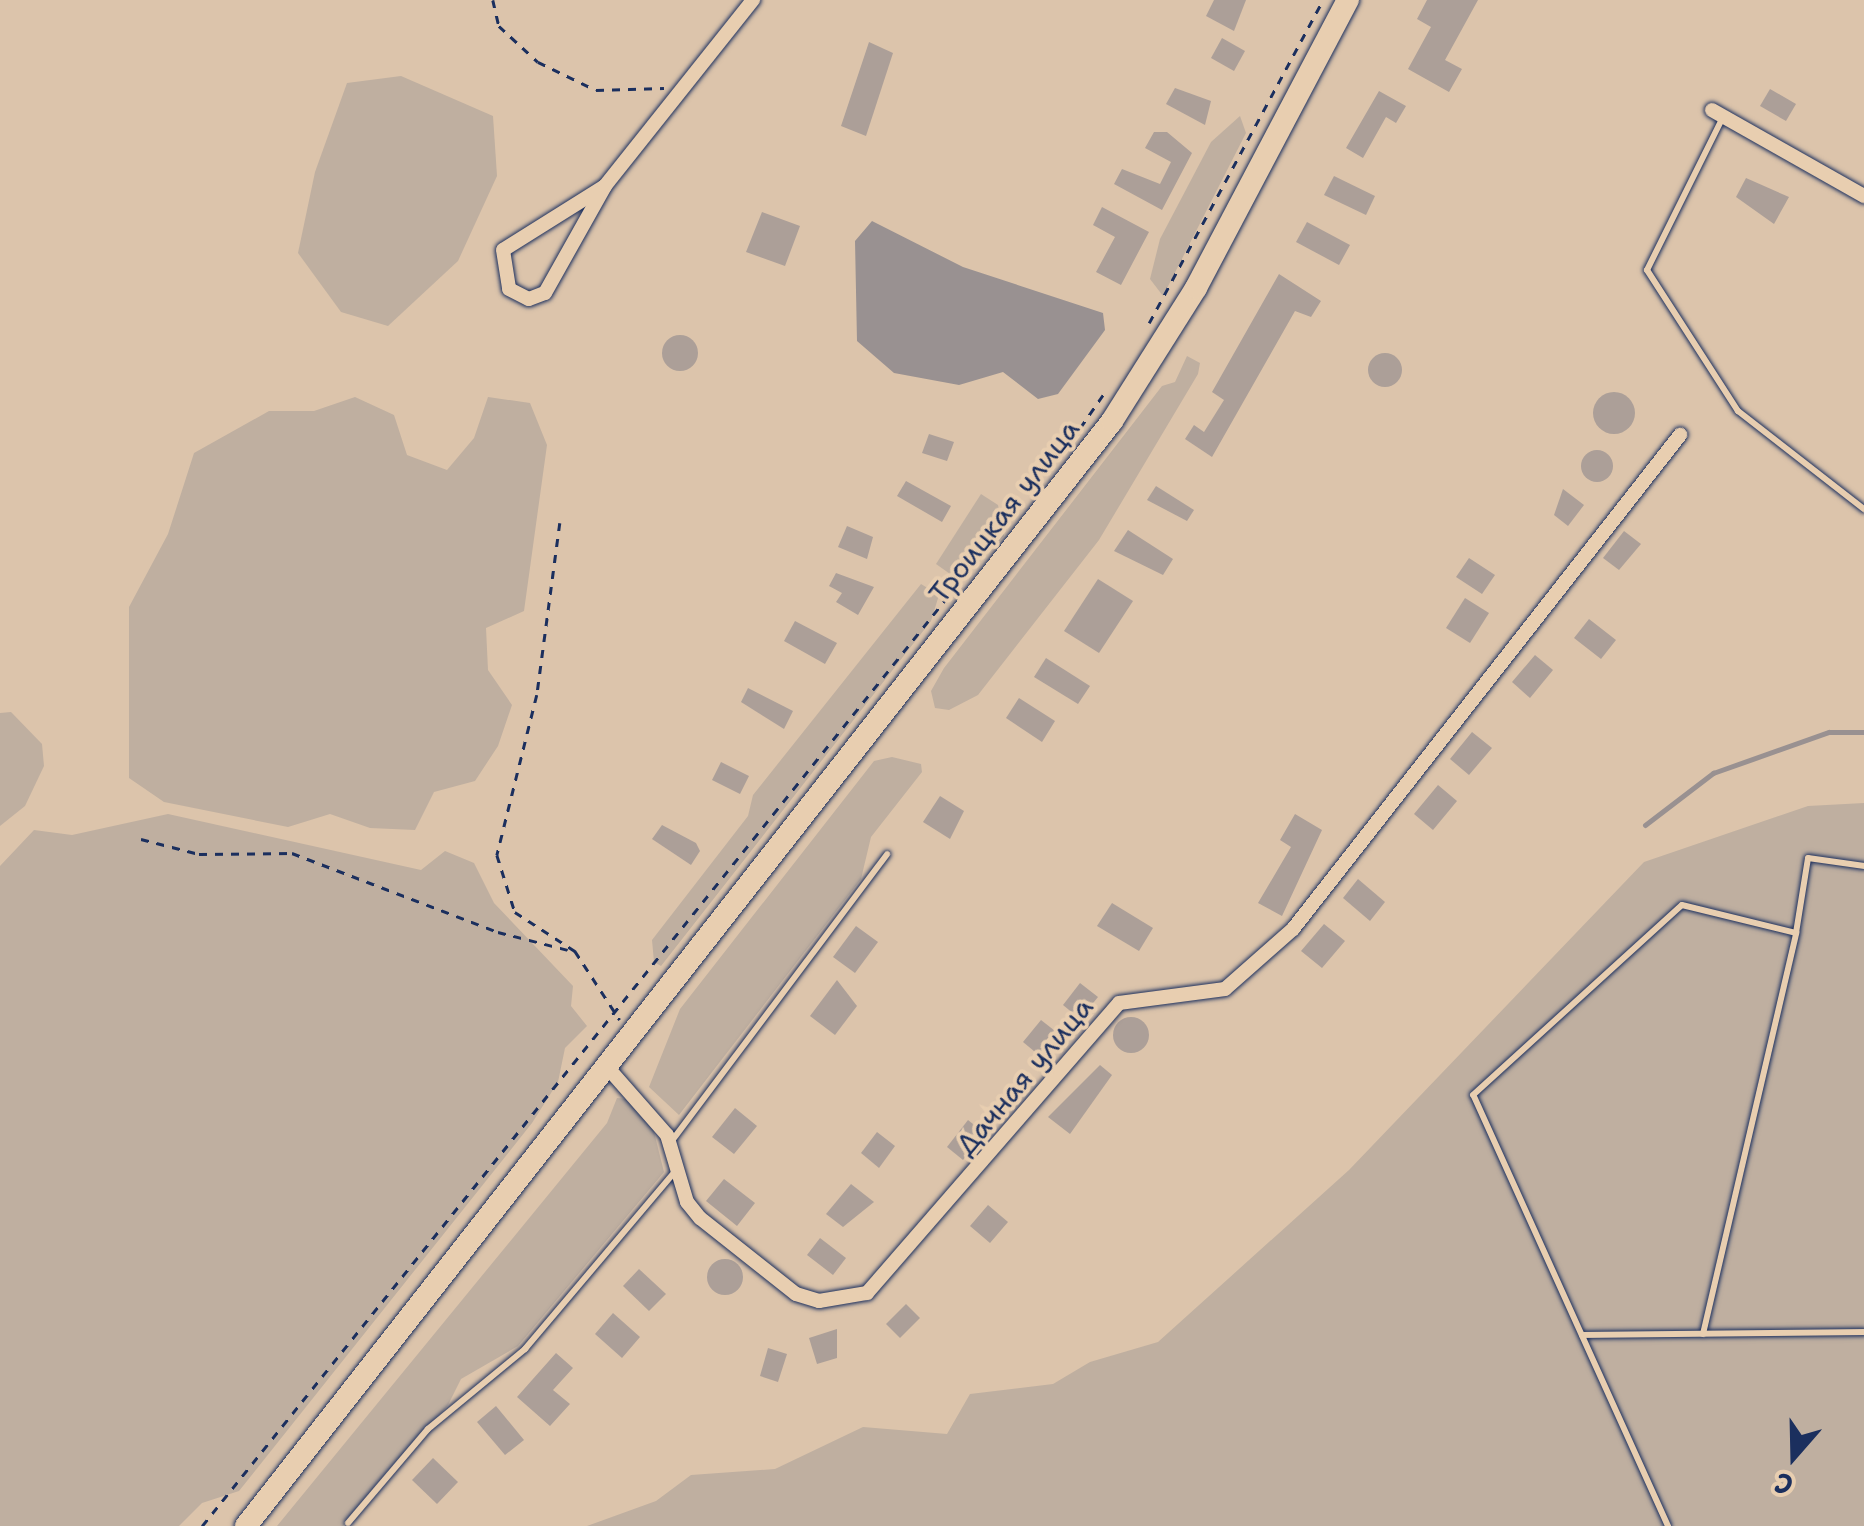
<!DOCTYPE html>
<html>
<head>
<meta charset="utf-8">
<style>
	body { margin:0 }
	#map { position:relative; width:1864px; height:1526px; overflow:hidden; background:#dcc4ab; font-family:"Shantell Sans",sans-serif }
	div>[style] { position:absolute }
	[style*='--x'] { left:calc(var(--x)*1px); top:calc(var(--y)*1px); width:calc(var(--w)*1px); rotate:calc(var(--a)*1deg) }
	.green>* { inset:0; background:#bfafa0 }
	.water>* { inset:0; background:#999191 }
	.stream>* { height:5px; margin:-2.5px; padding:0 2.5px; transform-origin:2.5px; border-radius:2.5px; background:#999191 }
	.building>* { inset:0; background:#ac9f98 }
	.round { border-radius:50% }
	.path>* { height:2.5px; margin-top:-1.25px; transform-origin:0; background:repeating-linear-gradient(90deg,#1b2f5e 0 8px,transparent 0 16px) }
	.roads { filter:drop-shadow(0 0 2px #1b2f5e) drop-shadow(0 0 2px #1b2f5e) }
	.service>* { height:6px; margin:-3px; padding:0 3px; transform-origin:3px; border-radius:3px; background:#e8ceb0 }
	.minor>* { height:14px; margin:-7px; padding:0 7px; transform-origin:7px; border-radius:7px; background:#e8ceb0 }
	.primary>* { height:22px; margin:-11px; padding:0 11px; transform-origin:11px; border-radius:11px; background:#e8ceb0 }
	span { translate:-50% -50%; white-space:nowrap; text-align:center; line-height:1.15; -webkit-text-stroke:8px #e8ceb0; paint-order:stroke }
	.street-label { font-size:28px; color:#1b2f5e }
	.north { position:absolute; left:1744px; top:1406px; width:100px; height:100px; -webkit-text-stroke:8px #e8ceb0; paint-order:stroke; rotate:200deg; font-size:28px; font-weight:700; line-height:40px; text-align:center; color:#1b2f5e }
	.north::after { content:''; display:block; margin:auto; width:35px; height:45px; background:#1b2f5e; clip-path:polygon(50% 0,100% 100%,50% 72%,0 100%) }
</style>
</head>
<body>
<div id="map">
	<div class="green">
		<div style="clip-path:polygon(401px 76px,493px 116px,497px 176px,458px 261px,388px 326px,341px 312px,298px 253px,315px 172px,347px 83px)"></div>
		<div style="clip-path:polygon(1240px 116px,1246px 133px,1163px 296px,1150px 279px,1160px 239px,1211px 142px)"></div>
		<div style="clip-path:polygon(1187px 356px,1200px 363px,1198px 374px,1099px 540px,978px 695px,949px 710px,935px 708px,931px 691px,944px 668px,1162px 386px,1175px 382px)"></div>
		<div style="clip-path:polygon(355px 397px,394px 415px,407px 455px,447px 470px,474px 438px,488px 397px,530px 403px,547px 445px,524px 611px,486px 628px,488px 670px,512px 705px,498px 746px,475px 781px,434px 792px,415px 830px,370px 828px,330px 814px,288px 827px,164px 802px,129px 778px,129px 607px,168px 534px,194px 453px,269px 411px,314px 411px)"></div>
		<div style="clip-path:polygon(981px 494px,998px 505px,1004px 536px,960px 581px,936px 564px)"></div>
		<div style="clip-path:polygon(921px 584px,939px 595px,931px 621px,661px 966px,654px 962px,652px 940px,748px 816px,753px 795px)"></div>
		<div style="clip-path:polygon(11px 712px,42px 744px,44px 766px,25px 806px,0 826px,0 713px)"></div>
		<div style="clip-path:polygon(892px 757px,921px 764px,922px 772px,871px 837px,861px 879px,679px 1115px,649px 1087px,680px 1009px,874px 761px)"></div>
		<div style="clip-path:polygon(1864px 803px,1864px 1526px,587px 1526px,656px 1501px,691px 1475px,775px 1469px,863px 1427px,947px 1434px,970px 1394px,1053px 1384px,1090px 1362px,1158px 1342px,1349px 1170px,1644px 862px,1808px 806px)"></div>
		<div style="clip-path:polygon(168px 814px,421px 870px,445px 851px,474px 863px,494px 903px,573px 986px,571px 1006px,587px 1026px,565px 1048px,558px 1082px,532px 1123px,239px 1491px,202px 1503px,179px 1526px,0 1526px,0 866px,34px 830px,72px 835px)"></div>
		<div style="clip-path:polygon(617px 1098px,636px 1100px,651px 1120px,664px 1172px,518px 1346px,461px 1379px,448px 1405px,343px 1526px,277px 1526px,607px 1123px)"></div>
	</div>
	<div class="water">
		<div style="clip-path:polygon(872px 221px,963px 267px,1103px 313px,1105px 330px,1058px 394px,1038px 399px,1003px 372px,959px 385px,894px 373px,857px 341px,855px 241px)"></div>
	</div>
	<div class="stream">
		<div style="--x:1645;--y:825;--w:86;--a:-37.4"></div>
		<div style="--x:1713;--y:773;--w:123;--a:-19.5"></div>
		<div style="--x:1829;--y:732;--w:35;--a:0"></div>
	</div>
	<div class="building">
		<div style="clip-path:polygon(1214px 0,1246px 0,1234px 31px,1206px 16px)"></div>
		<div style="clip-path:polygon(1427px 0,1478px 0,1445px 60px,1462px 69px,1449px 92px,1408px 69px,1431px 27px,1417px 19px)"></div>
		<div style="clip-path:polygon(1222px 38px,1245px 51px,1234px 71px,1211px 58px)"></div>
		<div style="clip-path:polygon(869px 42px,893px 53px,866px 136px,841px 126px)"></div>
		<div style="clip-path:polygon(1175px 88px,1211px 101px,1205px 125px,1166px 104px)"></div>
		<div style="clip-path:polygon(1770px 89px,1796px 104px,1786px 121px,1760px 106px)"></div>
		<div style="clip-path:polygon(1379px 91px,1406px 106px,1396px 123px,1386px 117px,1363px 158px,1346px 148px)"></div>
		<div style="clip-path:polygon(1154px 132px,1167px 132px,1192px 153px,1162px 210px,1114px 184px,1122px 169px,1160px 184px,1171px 162px,1145px 148px)"></div>
		<div style="clip-path:polygon(1334px 176px,1375px 196px,1366px 215px,1324px 195px)"></div>
		<div style="clip-path:polygon(1746px 178px,1789px 197px,1774px 224px,1736px 197px)"></div>
		<div style="clip-path:polygon(1102px 207px,1149px 232px,1121px 285px,1096px 272px,1115px 237px,1093px 225px)"></div>
		<div style="clip-path:polygon(762px 212px,800px 226px,785px 266px,746px 252px)"></div>
		<div style="clip-path:polygon(1307px 222px,1350px 245px,1339px 265px,1296px 242px)"></div>
		<div style="clip-path:polygon(1279px 274px,1321px 301px,1311px 317px,1295px 311px,1212px 457px,1185px 439px,1194px 425px,1204px 432px,1224px 400px,1212px 392px)"></div>
		<div class="round" style="left:662px;top:335px;width:36px;height:36px"></div>
		<div class="round" style="left:1368px;top:353px;width:34px;height:34px"></div>
		<div class="round" style="left:1593px;top:392px;width:42px;height:42px"></div>
		<div style="clip-path:polygon(929px 434px,954px 442px,947px 461px,922px 453px)"></div>
		<div class="round" style="left:1581px;top:450px;width:32px;height:32px"></div>
		<div style="clip-path:polygon(906px 481px,951px 506px,942px 522px,897px 496px)"></div>
		<div style="clip-path:polygon(1156px 486px,1194px 510px,1187px 521px,1147px 500px)"></div>
		<div style="clip-path:polygon(1563px 489px,1584px 505px,1568px 526px,1554px 515px)"></div>
		<div style="clip-path:polygon(847px 526px,873px 537px,867px 559px,838px 547px)"></div>
		<div style="clip-path:polygon(1128px 530px,1173px 559px,1163px 575px,1114px 551px)"></div>
		<div style="clip-path:polygon(1624px 531px,1641px 544px,1619px 570px,1603px 558px)"></div>
		<div style="clip-path:polygon(1469px 558px,1495px 575px,1482px 594px,1456px 577px)"></div>
		<div style="clip-path:polygon(836px 573px,874px 587px,858px 615px,836px 602px,842px 593px,829px 586px)"></div>
		<div style="clip-path:polygon(1098px 579px,1133px 601px,1099px 653px,1064px 631px)"></div>
		<div style="clip-path:polygon(1465px 598px,1489px 613px,1470px 643px,1446px 628px)"></div>
		<div style="clip-path:polygon(1589px 619px,1616px 640px,1601px 659px,1574px 638px)"></div>
		<div style="clip-path:polygon(795px 621px,837px 643px,825px 664px,784px 641px)"></div>
		<div style="clip-path:polygon(1535px 655px,1553px 670px,1530px 698px,1512px 682px)"></div>
		<div style="clip-path:polygon(1046px 658px,1090px 686px,1078px 704px,1034px 677px)"></div>
		<div style="clip-path:polygon(748px 688px,793px 711px,784px 729px,741px 702px)"></div>
		<div style="clip-path:polygon(1019px 698px,1055px 721px,1042px 742px,1006px 718px)"></div>
		<div style="clip-path:polygon(1472px 732px,1492px 748px,1469px 775px,1450px 759px)"></div>
		<div style="clip-path:polygon(721px 762px,749px 776px,740px 794px,712px 780px)"></div>
		<div style="clip-path:polygon(1438px 785px,1457px 801px,1433px 830px,1414px 814px)"></div>
		<div style="clip-path:polygon(940px 796px,964px 811px,950px 839px,923px 822px)"></div>
		<div style="clip-path:polygon(1295px 814px,1322px 830px,1282px 916px,1258px 903px,1291px 847px,1280px 840px)"></div>
		<div style="clip-path:polygon(662px 825px,696px 843px,700px 851px,691px 865px,652px 839px)"></div>
		<div style="clip-path:polygon(1358px 879px,1385px 902px,1370px 921px,1343px 898px)"></div>
		<div style="clip-path:polygon(1112px 903px,1153px 928px,1139px 951px,1097px 926px)"></div>
		<div style="clip-path:polygon(1324px 924px,1345px 941px,1322px 968px,1301px 951px)"></div>
		<div style="clip-path:polygon(856px 926px,878px 942px,855px 973px,833px 957px)"></div>
		<div style="clip-path:polygon(837px 980px,857px 1006px,835px 1035px,810px 1016px)"></div>
		<div style="clip-path:polygon(1080px 983px,1098px 997px,1080px 1019px,1063px 1005px)"></div>
		<div class="round" style="left:1113px;top:1017px;width:36px;height:36px"></div>
		<div style="clip-path:polygon(1041px 1020px,1064px 1038px,1046px 1061px,1023px 1042px)"></div>
		<div style="clip-path:polygon(1100px 1065px,1112px 1075px,1070px 1134px,1048px 1117px)"></div>
		<div style="clip-path:polygon(735px 1108px,757px 1126px,734px 1154px,712px 1137px)"></div>
		<div style="clip-path:polygon(968px 1120px,984px 1133px,963px 1160px,947px 1147px)"></div>
		<div style="clip-path:polygon(877px 1132px,895px 1146px,879px 1168px,861px 1153px)"></div>
		<div style="clip-path:polygon(724px 1179px,755px 1203px,737px 1226px,706px 1201px)"></div>
		<div style="clip-path:polygon(851px 1184px,874px 1202px,843px 1227px,826px 1214px)"></div>
		<div style="clip-path:polygon(988px 1205px,1008px 1222px,990px 1243px,970px 1226px)"></div>
		<div style="clip-path:polygon(820px 1238px,846px 1258px,833px 1275px,807px 1255px)"></div>
		<div class="round" style="left:707px;top:1259px;width:36px;height:36px"></div>
		<div style="clip-path:polygon(639px 1269px,666px 1294px,649px 1311px,623px 1286px)"></div>
		<div style="clip-path:polygon(906px 1304px,920px 1318px,900px 1338px,886px 1324px)"></div>
		<div style="clip-path:polygon(613px 1313px,640px 1337px,622px 1358px,595px 1334px)"></div>
		<div style="clip-path:polygon(837px 1329px,837px 1358px,817px 1364px,809px 1338px)"></div>
		<div style="clip-path:polygon(768px 1348px,787px 1354px,778px 1382px,760px 1376px)"></div>
		<div style="clip-path:polygon(556px 1353px,573px 1368px,553px 1390px,570px 1404px,550px 1426px,517px 1397px)"></div>
		<div style="clip-path:polygon(496px 1406px,524px 1440px,505px 1455px,477px 1422px)"></div>
		<div style="clip-path:polygon(433px 1458px,458px 1482px,437px 1504px,412px 1480px)"></div>
	</div>
	<div class="path">
		<div style="--x:493;--y:0;--w:27;--a:77"></div>
		<div style="--x:499;--y:26;--w:53;--a:42.7"></div>
		<div style="--x:538;--y:62;--w:64;--a:25.8"></div>
		<div style="--x:596;--y:90;--w:68;--a:-1.7"></div>
		<div style="--x:1149;--y:323;--w:367;--a:-61.7"></div>
		<div style="--x:1080;--y:428;--w:47;--a:-55.3"></div>
		<div style="--x:560;--y:523;--w:174;--a:97.6"></div>
		<div style="--x:537;--y:695;--w:165;--a:104"></div>
		<div style="--x:497;--y:855;--w:60;--a:72.5"></div>
		<div style="--x:515;--y:912;--w:72;--a:33"></div>
		<div style="--x:575;--y:951;--w:82;--a:56.9"></div>
		<div style="--x:141;--y:839;--w:60;--a:14.5"></div>
		<div style="--x:199;--y:854;--w:93;--a:-0.6"></div>
		<div style="--x:292;--y:853;--w:221;--a:21"></div>
		<div style="--x:498;--y:932;--w:72;--a:14.4"></div>
		<div style="--x:202;--y:1526;--w:1194;--a:-51.26"></div>
	</div>
	<div class="roads">
		<div class="service">
			<div style="--x:1723;--y:117;--w:171;--a:116.4"></div>
			<div style="--x:1647;--y:270;--w:168;--a:57.2"></div>
			<div style="--x:1738;--y:411;--w:160;--a:37.9"></div>
			<div style="--x:671;--y:1142;--w:360;--a:-53.1"></div>
			<div style="--x:1703;--y:1334;--w:412;--a:-76.9"></div>
			<div style="--x:1582;--y:1335;--w:282;--a:-0.6"></div>
			<div style="--x:348;--y:1523;--w:123;--a:-49.6"></div>
			<div style="--x:428;--y:1429;--w:126;--a:-39.5"></div>
			<div style="--x:525;--y:1349;--w:236;--a:-49.8"></div>
			<div style="--x:1668;--y:1526;--w:473;--a:-114.3"></div>
			<div style="--x:1473;--y:1095;--w:282;--a:-42.3"></div>
			<div style="--x:1682;--y:905;--w:117;--a:13.8"></div>
			<div style="--x:1796;--y:933;--w:76;--a:-80.9"></div>
			<div style="--x:1808;--y:858;--w:57;--a:8.1"></div>
		</div>
		<div class="minor">
			<div style="--x:1712;--y:110;--w:175;--a:29.5"></div>
			<div style="--x:605;--y:186;--w:120;--a:147.9"></div>
			<div style="--x:503;--y:250;--w:39;--a:81"></div>
			<div style="--x:509;--y:289;--w:22;--a:27"></div>
			<div style="--x:529;--y:299;--w:17;--a:-21"></div>
			<div style="--x:545;--y:293;--w:123;--a:-60.7"></div>
			<div style="--x:605;--y:186;--w:238;--a:-51.5"></div>
			<div style="--x:608;--y:1068;--w:89;--a:48.6"></div>
			<div style="--x:667;--y:1135;--w:70;--a:73.4"></div>
			<div style="--x:687;--y:1202;--w:21;--a:51"></div>
			<div style="--x:700;--y:1218;--w:122;--a:38.4"></div>
			<div style="--x:796;--y:1294;--w:24;--a:17"></div>
			<div style="--x:819;--y:1301;--w:49;--a:-9.5"></div>
			<div style="--x:867;--y:1293;--w:384;--a:-49"></div>
			<div style="--x:1119;--y:1003;--w:107;--a:-7.5"></div>
			<div style="--x:1225;--y:989;--w:91;--a:-41.4"></div>
			<div style="--x:1293;--y:929;--w:628;--a:-51.92"></div>
		</div>
		<div class="primary">
			<div style="--x:246;--y:1526;--w:1404;--a:-51.91"></div>
			<div style="--x:1112;--y:421;--w:157;--a:-57.7"></div>
			<div style="--x:1196;--y:288;--w:326;--a:-62.2"></div>
		</div>
	</div>
	<div class="street-label">
		<span style="left:1004px;top:511px;rotate:-52deg">Троицкая улица</span>
		<span style="left:1024px;top:1076px;rotate:-50deg">Дачная улица</span>
	</div>
	<div class="north">С</div>
</div>
</body>
</html>
